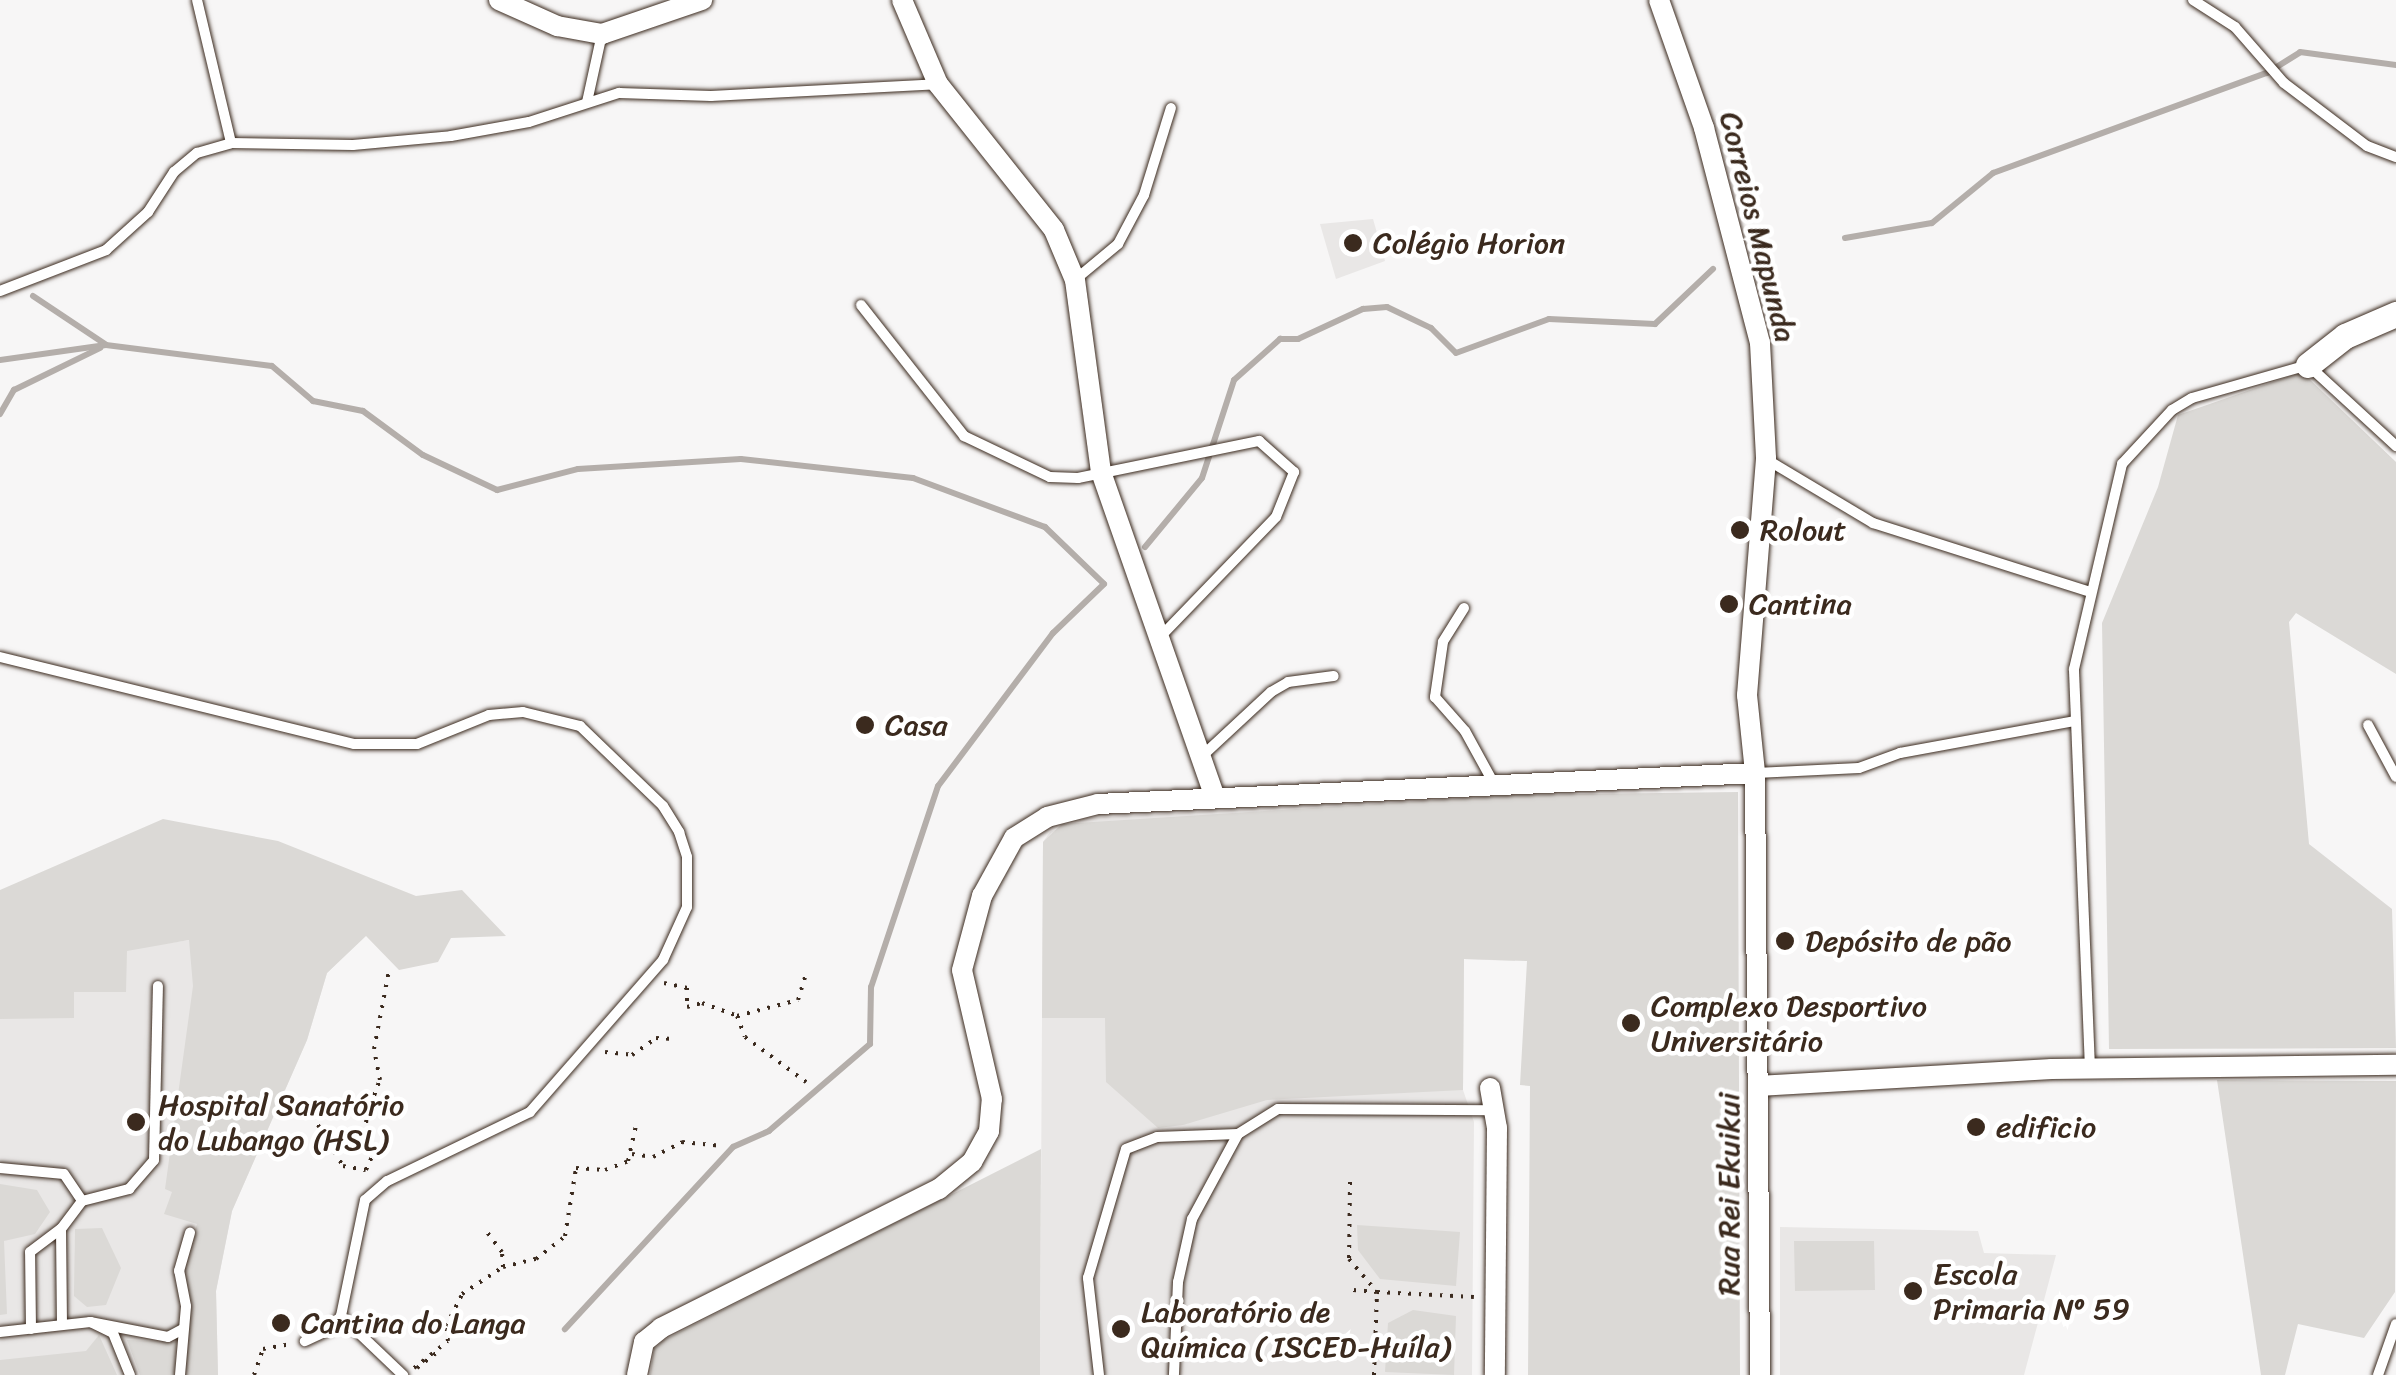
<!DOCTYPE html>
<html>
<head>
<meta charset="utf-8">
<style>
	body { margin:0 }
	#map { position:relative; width:2396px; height:1375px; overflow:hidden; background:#f7f6f6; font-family:Sriracha,sans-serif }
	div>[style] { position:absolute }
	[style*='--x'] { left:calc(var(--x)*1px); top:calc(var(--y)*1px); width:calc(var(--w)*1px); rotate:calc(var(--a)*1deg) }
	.built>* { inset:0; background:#e9e7e6 }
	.green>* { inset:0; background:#dbd9d6 }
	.stream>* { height:6px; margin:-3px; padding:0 3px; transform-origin:3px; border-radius:3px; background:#b4aeaa }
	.path>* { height:4px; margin-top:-2px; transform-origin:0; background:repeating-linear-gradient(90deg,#3b2a1e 0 2.5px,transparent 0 10.5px) }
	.roads { filter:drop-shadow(0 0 2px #3b2a1e) drop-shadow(0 0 2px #3b2a1e) }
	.service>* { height:10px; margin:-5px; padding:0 5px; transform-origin:5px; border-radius:5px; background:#fff }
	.minor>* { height:20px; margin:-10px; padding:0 10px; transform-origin:10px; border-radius:10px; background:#fff }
	.tertiary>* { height:25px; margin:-12.5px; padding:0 12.5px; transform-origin:12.5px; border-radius:12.5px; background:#fff }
	.dots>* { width:28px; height:28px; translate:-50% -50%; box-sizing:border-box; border:5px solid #fff; border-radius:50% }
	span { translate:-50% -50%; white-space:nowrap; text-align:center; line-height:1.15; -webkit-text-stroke:9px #fff; paint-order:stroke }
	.street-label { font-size:30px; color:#3b2a1e }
	.poi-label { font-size:30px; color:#3b2a1e }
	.left { translate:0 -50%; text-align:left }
</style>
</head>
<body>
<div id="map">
	<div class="built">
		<div style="clip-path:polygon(1373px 219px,1385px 261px,1336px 279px,1320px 224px)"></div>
		<div style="clip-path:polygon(1514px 795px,1515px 961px,1464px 959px,1463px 1090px,1474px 1122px,1472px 1375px,1040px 1375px,1043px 842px,1050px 832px,1086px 818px)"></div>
		<div style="clip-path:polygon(366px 935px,327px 973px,307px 1040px,232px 1211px,216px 1291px,218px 1375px,0 1375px,0 967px,190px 940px)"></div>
		<div style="clip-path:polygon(1780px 1227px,1978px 1231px,1984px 1253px,2056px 1255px,2024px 1375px,1780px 1375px)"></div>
	</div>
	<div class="green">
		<div style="clip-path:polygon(2302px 372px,2396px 462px,2396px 674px,2296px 613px,2289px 622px,2309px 844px,2392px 909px,2396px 1048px,2109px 1049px,2102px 623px,2158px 487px,2178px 415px)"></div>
		<div style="clip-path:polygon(1738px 792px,1740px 1375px,1528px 1375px,1530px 1086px,1520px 1085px,1527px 961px,1464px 959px,1463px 1090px,1267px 1100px,1183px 1125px,1158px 1128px,1106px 1082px,1105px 1018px,1042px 1018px,1043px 842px,1062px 824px,1514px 795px)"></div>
		<div style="clip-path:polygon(163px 819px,278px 841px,416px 896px,462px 890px,506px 936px,451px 938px,438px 962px,399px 970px,366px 936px,327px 973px,307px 1040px,232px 1211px,216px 1291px,218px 1375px,185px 1375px,191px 1304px,183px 1268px,197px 1224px,164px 1214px,172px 1192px,165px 1189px,193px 986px,189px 940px,127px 951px,126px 992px,74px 992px,74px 1018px,0 1019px,0 890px)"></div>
		<div style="clip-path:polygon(2217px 1080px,2396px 1081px,2395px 1292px,2364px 1338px,2298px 1324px,2285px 1375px,2261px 1375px)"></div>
		<div style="clip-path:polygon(1041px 1149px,1040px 1375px,650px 1375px,654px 1349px,664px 1340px)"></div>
		<div style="clip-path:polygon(0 1184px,37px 1190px,50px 1212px,35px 1234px,4px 1241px,7px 1314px,0 1315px)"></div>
		<div style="clip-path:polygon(1357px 1225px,1460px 1232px,1456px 1286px,1380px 1279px,1358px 1250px)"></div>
		<div style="clip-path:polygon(102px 1228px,121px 1268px,106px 1305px,87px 1307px,74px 1296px,75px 1229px)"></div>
		<div style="clip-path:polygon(1794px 1241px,1874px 1241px,1875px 1290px,1795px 1291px)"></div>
		<div style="clip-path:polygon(1413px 1310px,1456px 1316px,1454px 1375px,1385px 1372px,1388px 1323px)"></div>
		<div style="clip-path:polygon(99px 1335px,117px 1375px,0 1375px,0 1360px,86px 1351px)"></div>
		<div style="clip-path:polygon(127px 1340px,176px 1342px,175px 1375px,140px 1375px)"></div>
	</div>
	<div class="stream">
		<div style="--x:1845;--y:238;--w:88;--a:-9.8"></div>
		<div style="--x:1932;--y:223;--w:79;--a:-39.3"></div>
		<div style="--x:1993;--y:173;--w:292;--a:-20.1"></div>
		<div style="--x:2267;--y:73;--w:39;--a:-32"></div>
		<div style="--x:2300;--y:52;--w:97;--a:7.7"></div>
		<div style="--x:33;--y:296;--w:87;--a:33.7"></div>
		<div style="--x:0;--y:360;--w:107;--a:-8.1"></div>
		<div style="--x:106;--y:345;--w:167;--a:7.2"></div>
		<div style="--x:272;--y:366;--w:54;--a:40.5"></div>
		<div style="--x:313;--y:401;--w:51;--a:11.3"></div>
		<div style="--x:363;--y:411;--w:74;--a:36.3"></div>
		<div style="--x:423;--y:455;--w:82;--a:25.3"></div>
		<div style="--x:497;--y:490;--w:84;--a:-14.5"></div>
		<div style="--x:578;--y:469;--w:163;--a:-3.5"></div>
		<div style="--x:741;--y:459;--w:173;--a:6.3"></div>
		<div style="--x:913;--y:478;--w:141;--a:20.4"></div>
		<div style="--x:1045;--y:527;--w:82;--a:44"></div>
		<div style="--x:1104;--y:584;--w:71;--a:136.1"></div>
		<div style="--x:1053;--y:633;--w:191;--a:126.9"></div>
		<div style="--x:938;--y:786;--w:212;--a:108.4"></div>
		<div style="--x:871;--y:987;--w:57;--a:91"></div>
		<div style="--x:870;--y:1044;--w:133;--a:139.3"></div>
		<div style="--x:769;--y:1131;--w:39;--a:156"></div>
		<div style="--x:733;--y:1147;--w:248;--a:132.7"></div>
		<div style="--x:0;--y:414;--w:28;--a:-60"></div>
		<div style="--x:14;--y:390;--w:96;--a:-26"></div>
		<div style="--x:1145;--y:547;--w:89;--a:-50.4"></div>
		<div style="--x:1202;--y:478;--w:103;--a:-71.9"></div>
		<div style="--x:1234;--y:380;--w:62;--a:-41.7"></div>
		<div style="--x:1280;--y:339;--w:18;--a:0"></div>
		<div style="--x:1298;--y:339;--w:72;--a:-24.8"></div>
		<div style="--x:1363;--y:309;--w:24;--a:-5"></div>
		<div style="--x:1387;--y:307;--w:49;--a:25.5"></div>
		<div style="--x:1431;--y:328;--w:35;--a:45"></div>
		<div style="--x:1456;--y:353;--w:99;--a:-20.1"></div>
		<div style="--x:1549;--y:319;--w:106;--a:2.7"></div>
		<div style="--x:1655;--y:324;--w:80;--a:-43.5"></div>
	</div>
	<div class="path">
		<div style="--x:664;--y:983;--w:24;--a:12"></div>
		<div style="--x:687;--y:988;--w:19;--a:90"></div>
		<div style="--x:687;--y:1007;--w:16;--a:-15"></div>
		<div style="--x:702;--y:1003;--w:37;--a:20"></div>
		<div style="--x:737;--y:1016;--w:63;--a:-14.7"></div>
		<div style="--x:798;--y:1000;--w:28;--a:-73"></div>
		<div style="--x:737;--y:1016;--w:22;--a:69"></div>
		<div style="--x:745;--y:1037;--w:76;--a:36.4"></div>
		<div style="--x:605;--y:1052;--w:27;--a:6"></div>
		<div style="--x:632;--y:1055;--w:29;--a:-35"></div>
		<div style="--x:656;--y:1038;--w:17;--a:3"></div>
		<div style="--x:307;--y:1107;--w:69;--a:58.6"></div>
		<div style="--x:343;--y:1166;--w:23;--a:10"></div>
		<div style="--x:366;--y:1170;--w:20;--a:-66"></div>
		<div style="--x:374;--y:1152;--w:21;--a:-115"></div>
		<div style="--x:365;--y:1133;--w:18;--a:-84"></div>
		<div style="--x:367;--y:1115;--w:37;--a:-70"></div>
		<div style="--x:380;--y:1080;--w:32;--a:-101"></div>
		<div style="--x:374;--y:1049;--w:80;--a:-79.2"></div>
		<div style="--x:632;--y:1154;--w:21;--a:8"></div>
		<div style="--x:653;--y:1157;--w:33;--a:-27"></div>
		<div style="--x:682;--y:1142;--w:41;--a:5.6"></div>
		<div style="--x:1350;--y:1182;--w:77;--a:90.7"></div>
		<div style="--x:1349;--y:1259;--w:43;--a:49.7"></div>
		<div style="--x:1377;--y:1292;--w:24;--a:-175"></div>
		<div style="--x:503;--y:1267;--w:34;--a:-14"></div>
		<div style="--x:536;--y:1259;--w:37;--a:-38"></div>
		<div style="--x:565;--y:1236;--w:69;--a:-80.8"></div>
		<div style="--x:576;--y:1168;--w:29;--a:4"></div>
		<div style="--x:605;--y:1170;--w:25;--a:-21"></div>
		<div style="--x:628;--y:1161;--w:41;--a:-77.3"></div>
		<div style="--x:414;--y:1368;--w:43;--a:-38.5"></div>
		<div style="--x:448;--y:1341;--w:15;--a:-98"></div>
		<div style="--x:446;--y:1326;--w:36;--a:-63"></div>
		<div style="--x:462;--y:1294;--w:49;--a:-33.4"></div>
		<div style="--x:503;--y:1267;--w:15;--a:-94"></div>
		<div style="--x:502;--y:1252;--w:25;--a:-127"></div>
		<div style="--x:417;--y:1368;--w:29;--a:-38"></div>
		<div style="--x:254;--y:1375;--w:28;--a:-71"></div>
		<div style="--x:263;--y:1349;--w:27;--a:-10"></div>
		<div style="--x:1374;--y:1375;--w:83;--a:-87.9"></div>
		<div style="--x:1377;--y:1292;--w:97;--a:3"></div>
	</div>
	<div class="roads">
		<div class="service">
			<div style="--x:197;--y:0;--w:147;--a:76.6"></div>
			<div style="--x:2193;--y:0;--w:50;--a:32.7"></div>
			<div style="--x:2235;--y:27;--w:74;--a:48.8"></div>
			<div style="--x:2284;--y:83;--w:104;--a:37.2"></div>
			<div style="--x:2367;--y:146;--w:31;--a:21"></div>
			<div style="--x:587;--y:102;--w:70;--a:-77.6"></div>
			<div style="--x:1076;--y:279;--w:55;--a:-39.8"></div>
			<div style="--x:1118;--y:244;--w:55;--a:-62"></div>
			<div style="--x:1144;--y:195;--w:91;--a:-72.8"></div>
			<div style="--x:0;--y:291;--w:114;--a:-21.1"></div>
			<div style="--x:106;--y:250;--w:57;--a:-42.1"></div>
			<div style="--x:148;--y:212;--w:48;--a:-57"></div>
			<div style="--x:174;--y:172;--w:30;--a:-40"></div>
			<div style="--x:197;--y:153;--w:35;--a:-16"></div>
			<div style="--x:231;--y:143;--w:122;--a:0.9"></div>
			<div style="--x:353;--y:145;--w:98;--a:-5.2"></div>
			<div style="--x:451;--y:136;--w:79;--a:-10.2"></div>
			<div style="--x:529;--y:122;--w:95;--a:-17.9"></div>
			<div style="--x:619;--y:93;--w:92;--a:1.9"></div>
			<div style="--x:711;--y:96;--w:226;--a:-3"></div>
			<div style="--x:861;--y:305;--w:167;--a:51.8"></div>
			<div style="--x:964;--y:436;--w:95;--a:25.5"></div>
			<div style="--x:1050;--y:477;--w:28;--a:2"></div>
			<div style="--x:1078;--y:478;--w:185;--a:-11.6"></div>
			<div style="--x:1259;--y:441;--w:47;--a:41.5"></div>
			<div style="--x:1294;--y:472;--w:48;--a:111.8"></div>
			<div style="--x:1276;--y:517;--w:168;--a:134"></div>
			<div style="--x:1766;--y:459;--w:125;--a:30.9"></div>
			<div style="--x:1873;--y:523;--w:228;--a:17.6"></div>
			<div style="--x:1464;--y:608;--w:40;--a:122"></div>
			<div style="--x:1443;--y:642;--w:56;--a:98.3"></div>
			<div style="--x:1435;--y:697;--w:45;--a:48.6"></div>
			<div style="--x:1465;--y:731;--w:58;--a:61.2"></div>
			<div style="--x:0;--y:657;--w:365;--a:13.8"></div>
			<div style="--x:354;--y:744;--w:63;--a:0"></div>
			<div style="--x:417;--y:744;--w:78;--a:-21.9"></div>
			<div style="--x:489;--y:715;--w:34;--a:-5"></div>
			<div style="--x:523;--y:712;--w:59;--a:13.8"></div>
			<div style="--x:580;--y:726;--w:115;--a:43.9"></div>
			<div style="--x:663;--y:806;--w:31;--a:58"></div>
			<div style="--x:679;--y:832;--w:26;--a:72"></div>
			<div style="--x:687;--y:857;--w:50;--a:90"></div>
			<div style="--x:687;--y:907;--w:58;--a:114.4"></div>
			<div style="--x:663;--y:960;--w:202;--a:131.2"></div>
			<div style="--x:530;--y:1112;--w:159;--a:154.2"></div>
			<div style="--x:387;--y:1181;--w:29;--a:139"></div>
			<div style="--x:365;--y:1200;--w:118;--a:101.7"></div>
			<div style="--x:341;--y:1316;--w:16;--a:128"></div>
			<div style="--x:331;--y:1329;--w:29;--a:155"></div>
			<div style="--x:2368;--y:725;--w:59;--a:61.7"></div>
			<div style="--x:1200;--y:758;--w:97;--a:-42.9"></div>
			<div style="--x:1271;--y:692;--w:20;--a:-30"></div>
			<div style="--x:1288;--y:682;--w:46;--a:-7.4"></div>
			<div style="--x:1756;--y:773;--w:103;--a:-2.8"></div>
			<div style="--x:1859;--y:768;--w:44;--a:-20.1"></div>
			<div style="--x:1900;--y:753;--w:177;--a:-10.4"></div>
			<div style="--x:2090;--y:1069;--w:400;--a:-92.3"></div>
			<div style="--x:2074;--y:669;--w:211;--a:-76.8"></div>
			<div style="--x:2122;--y:464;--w:74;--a:-47.2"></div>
			<div style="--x:2172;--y:410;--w:23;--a:-31"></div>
			<div style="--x:2192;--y:398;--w:121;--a:-15.9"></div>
			<div style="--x:2308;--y:365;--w:120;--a:42.6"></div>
			<div style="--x:1238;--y:1134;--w:47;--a:-32"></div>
			<div style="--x:1278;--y:1109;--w:215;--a:0.3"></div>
			<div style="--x:0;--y:1168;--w:64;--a:5.4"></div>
			<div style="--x:64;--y:1174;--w:32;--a:56"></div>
			<div style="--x:341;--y:1316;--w:86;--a:43.6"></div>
			<div style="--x:62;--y:1325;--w:96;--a:-90.6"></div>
			<div style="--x:61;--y:1229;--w:35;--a:-53"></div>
			<div style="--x:82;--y:1201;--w:49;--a:-14.3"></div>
			<div style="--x:129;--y:1189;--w:38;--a:-49"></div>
			<div style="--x:154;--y:1160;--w:174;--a:-88.7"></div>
			<div style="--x:31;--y:1329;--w:77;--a:-90.7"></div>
			<div style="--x:30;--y:1252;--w:39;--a:-37"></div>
			<div style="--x:0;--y:1332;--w:91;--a:-6.3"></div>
			<div style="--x:130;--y:1375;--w:45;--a:-112"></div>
			<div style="--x:113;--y:1333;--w:25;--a:-154"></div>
			<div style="--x:90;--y:1322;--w:79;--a:10.9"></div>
			<div style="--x:168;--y:1337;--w:17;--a:-28"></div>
			<div style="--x:180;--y:1375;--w:69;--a:-85"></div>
			<div style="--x:186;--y:1306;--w:36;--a:-101"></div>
			<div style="--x:179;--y:1271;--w:40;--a:-74"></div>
			<div style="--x:1099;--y:1375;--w:98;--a:-96.5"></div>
			<div style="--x:1088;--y:1278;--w:134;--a:-73.6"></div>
			<div style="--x:1126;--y:1149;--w:33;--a:-21"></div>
			<div style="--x:1157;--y:1137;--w:81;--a:-2.1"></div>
			<div style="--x:1238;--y:1134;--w:97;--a:118.4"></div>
			<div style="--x:1192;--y:1219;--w:65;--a:102.5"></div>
			<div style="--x:1178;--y:1282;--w:93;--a:92.5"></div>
			<div style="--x:2378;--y:1375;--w:54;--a:-70.6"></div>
		</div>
		<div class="minor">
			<div style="--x:499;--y:0;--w:64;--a:24.1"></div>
			<div style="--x:557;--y:26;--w:46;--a:10.1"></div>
			<div style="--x:602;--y:34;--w:106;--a:-18.8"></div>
			<div style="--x:902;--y:0;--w:91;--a:66.8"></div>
			<div style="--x:938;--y:84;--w:186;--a:51.5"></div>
			<div style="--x:1054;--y:230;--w:54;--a:67.2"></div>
			<div style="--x:1075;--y:280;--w:194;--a:82.3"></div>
			<div style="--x:1101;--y:472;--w:345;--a:70.7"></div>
			<div style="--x:1659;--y:0;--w:136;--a:70.6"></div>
			<div style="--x:1704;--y:128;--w:222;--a:75.4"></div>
			<div style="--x:1760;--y:343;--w:116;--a:87"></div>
			<div style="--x:1766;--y:459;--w:237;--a:94.6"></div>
			<div style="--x:1747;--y:695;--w:78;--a:84.1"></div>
			<div style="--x:1755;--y:773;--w:602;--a:89.52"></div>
			<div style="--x:1758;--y:1086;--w:294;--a:-3.3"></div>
			<div style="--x:2052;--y:1069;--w:344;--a:-0.7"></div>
			<div style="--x:1490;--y:1088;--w:41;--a:80.1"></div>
			<div style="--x:1497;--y:1128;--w:247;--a:90.5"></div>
			<div style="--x:637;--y:1375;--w:34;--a:-78"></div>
			<div style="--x:644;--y:1342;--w:22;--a:-39"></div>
			<div style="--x:661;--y:1328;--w:311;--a:-26.6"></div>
			<div style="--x:939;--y:1189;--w:43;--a:-39.3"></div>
			<div style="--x:972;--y:1162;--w:35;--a:-61"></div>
			<div style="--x:989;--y:1131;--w:32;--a:-85"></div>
			<div style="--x:992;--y:1099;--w:132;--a:-103.1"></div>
			<div style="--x:962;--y:970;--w:77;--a:-74.9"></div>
			<div style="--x:982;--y:896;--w:66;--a:-61.1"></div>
			<div style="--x:1014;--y:838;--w:39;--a:-32"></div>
			<div style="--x:1047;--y:817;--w:53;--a:-14.3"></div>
			<div style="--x:1098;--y:804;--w:658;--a:-2.7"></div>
		</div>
		<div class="tertiary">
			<div style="--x:2308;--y:365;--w:47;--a:-38.1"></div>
			<div style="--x:2345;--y:336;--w:56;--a:-23.3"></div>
		</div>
	</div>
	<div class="dots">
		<div style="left:1353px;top:243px;background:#3b2a1e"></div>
		<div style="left:1740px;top:530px;background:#3b2a1e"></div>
		<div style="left:1729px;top:604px;background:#3b2a1e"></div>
		<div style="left:865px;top:725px;background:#3b2a1e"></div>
		<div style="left:1785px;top:941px;background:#3b2a1e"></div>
		<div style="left:1631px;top:1023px;background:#3b2a1e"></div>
		<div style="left:136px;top:1122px;background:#3b2a1e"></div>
		<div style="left:1976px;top:1127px;background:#3b2a1e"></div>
		<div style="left:1913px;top:1291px;background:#3b2a1e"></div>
		<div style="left:281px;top:1323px;background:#3b2a1e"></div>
		<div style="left:1121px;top:1329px;background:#3b2a1e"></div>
	</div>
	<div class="street-label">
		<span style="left:1758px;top:227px;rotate:76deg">Correios Mapunda</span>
		<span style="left:1729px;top:1194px;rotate:-90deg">Rua Rei Ekuikui</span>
	</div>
	<div class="poi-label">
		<span class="left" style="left:1373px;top:243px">Colégio Horion</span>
		<span class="left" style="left:1760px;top:530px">Rolout</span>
		<span class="left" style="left:1749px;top:604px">Cantina</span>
		<span class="left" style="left:885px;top:725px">Casa</span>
		<span class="left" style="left:1805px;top:941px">Depósito de pão</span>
		<span class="left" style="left:1651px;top:1023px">Complexo Desportivo<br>Universitário</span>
		<span class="left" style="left:158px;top:1122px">Hospital Sanatório<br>do Lubango (HSL)</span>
		<span class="left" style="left:1996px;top:1127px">edificio</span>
		<span class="left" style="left:1933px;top:1291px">Escola<br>Primaria Nº 59</span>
		<span class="left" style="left:1141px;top:1329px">Laboratório de<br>Química ( ISCED-Huíla)</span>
		<span class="left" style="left:301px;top:1323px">Cantina do Langa</span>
	</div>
</div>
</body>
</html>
